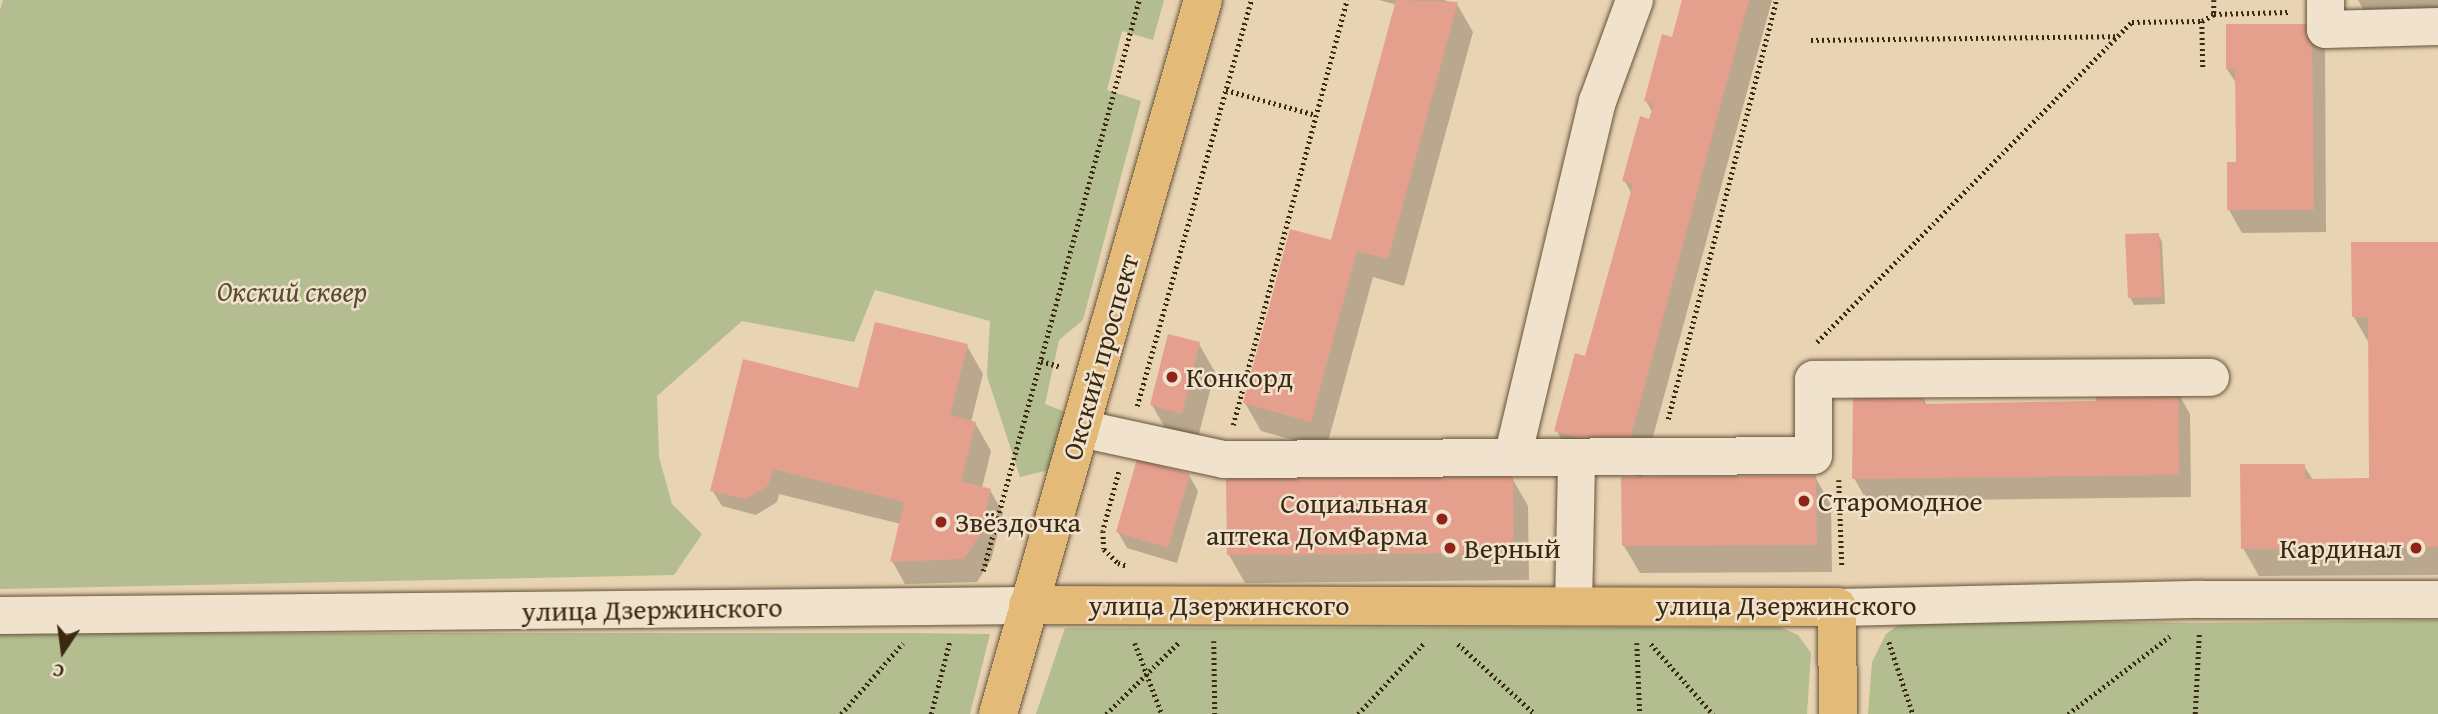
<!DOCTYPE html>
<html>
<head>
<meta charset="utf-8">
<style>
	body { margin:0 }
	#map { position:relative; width:2438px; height:714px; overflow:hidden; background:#e8d3b2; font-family:"Gentium Book Plus",serif }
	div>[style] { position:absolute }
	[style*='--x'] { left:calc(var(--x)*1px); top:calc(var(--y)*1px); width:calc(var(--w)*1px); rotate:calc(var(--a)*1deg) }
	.green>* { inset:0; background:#b3bd8f }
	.shadow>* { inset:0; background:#0003 }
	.building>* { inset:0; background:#e5a08d }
	.path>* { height:4.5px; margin-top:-2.25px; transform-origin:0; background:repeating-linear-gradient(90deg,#392812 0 2px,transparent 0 5.5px) }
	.roads { filter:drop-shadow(0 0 2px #65533a) drop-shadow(0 0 2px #65533a) }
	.minor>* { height:37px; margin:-18.5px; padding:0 18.5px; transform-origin:18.5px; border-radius:18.5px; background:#f0e2cd }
	.major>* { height:38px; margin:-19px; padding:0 19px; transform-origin:19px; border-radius:19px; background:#e4ba79 }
	.dots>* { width:19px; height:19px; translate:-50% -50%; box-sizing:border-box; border:4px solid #f0e2cd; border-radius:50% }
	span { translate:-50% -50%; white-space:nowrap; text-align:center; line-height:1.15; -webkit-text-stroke:5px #f0e2cd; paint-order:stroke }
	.park-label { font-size:28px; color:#584d31; font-style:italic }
	.street-label { font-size:28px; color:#392812 }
	.poi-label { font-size:28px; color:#392812 }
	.left { translate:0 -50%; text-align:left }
	.right { translate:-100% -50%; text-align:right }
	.north { position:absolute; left:28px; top:616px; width:70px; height:70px; -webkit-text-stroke:5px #f0e2cd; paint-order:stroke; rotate:193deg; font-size:19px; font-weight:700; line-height:28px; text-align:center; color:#392812 }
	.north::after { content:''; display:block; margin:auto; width:24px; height:32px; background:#392812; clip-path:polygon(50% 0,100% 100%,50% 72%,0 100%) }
</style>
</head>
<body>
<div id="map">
	<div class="green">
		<div style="clip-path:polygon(3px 0,1164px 0,1153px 40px,1122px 31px,1107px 90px,1141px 101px,1083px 320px,1059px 340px,1045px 404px,1068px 413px,1053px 469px,1020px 477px,987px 376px,990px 321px,875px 290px,854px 342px,742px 321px,657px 396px,659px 457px,672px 504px,702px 534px,674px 575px,0 589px,0 10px)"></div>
		<div style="clip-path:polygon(1907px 619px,2200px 623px,2438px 620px,2438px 714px,1868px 714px,1872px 662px,1886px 634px)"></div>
		<div style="clip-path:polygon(1780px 627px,1798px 635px,1811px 653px,1807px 714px,1036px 714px,1065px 628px)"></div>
		<div style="clip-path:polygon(0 633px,912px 633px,990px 634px,970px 714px,0 714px)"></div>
	</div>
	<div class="shadow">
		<div style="clip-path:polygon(1379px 0,1444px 0,1457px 4px,1473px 32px,1404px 286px,1373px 277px,1326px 449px,1261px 431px,1245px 403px,1332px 242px,1397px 5px)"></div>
		<div style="clip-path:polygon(1684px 0,1772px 0,1642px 477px,1572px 458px,1556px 430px,1587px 359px,1632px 194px,1624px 180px,1650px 121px,1653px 113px,1646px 101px,1673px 39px)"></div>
		<div style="clip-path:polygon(2358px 0,2438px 0,2438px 18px,2368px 18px)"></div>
		<div style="clip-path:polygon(2311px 26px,2325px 48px,2326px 232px,2242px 233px,2229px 210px,2238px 163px,2238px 86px,2227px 69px)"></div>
		<div style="clip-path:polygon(2158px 234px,2162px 242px,2165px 304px,2134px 305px,2130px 297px)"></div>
		<div style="clip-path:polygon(2438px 243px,2438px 575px,2259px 576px,2243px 548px,2304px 466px,2313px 480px,2371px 480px,2370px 345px,2354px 317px)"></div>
		<div style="clip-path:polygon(1199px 344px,1215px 372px,1197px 441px,1168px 433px,1152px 405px)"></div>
		<div style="clip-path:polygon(967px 346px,983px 374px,971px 422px,975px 423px,991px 451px,982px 488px,990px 490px,1003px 513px,991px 560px,977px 582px,905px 584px,892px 561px,901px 524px,779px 494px,777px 502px,756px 515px,722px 506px,712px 490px,859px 390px)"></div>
		<div style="clip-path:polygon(2177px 391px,2190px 414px,2191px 497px,1867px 501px,1854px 478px,1922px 396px,1927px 405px,2098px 402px)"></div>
		<div style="clip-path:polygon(1189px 475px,1198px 491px,1177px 563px,1127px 548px,1118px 532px)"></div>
		<div style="clip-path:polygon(1815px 477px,1831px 505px,1832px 572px,1640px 573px,1624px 546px)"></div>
		<div style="clip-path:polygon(1512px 478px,1528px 506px,1529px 580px,1245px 583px,1229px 555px)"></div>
	</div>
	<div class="building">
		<div style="clip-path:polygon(1396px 0,1458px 2px,1388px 259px,1357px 251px,1311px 422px,1243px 403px,1290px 229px,1331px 240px)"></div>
		<div style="clip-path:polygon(1682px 0,1749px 0,1627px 451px,1554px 431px,1575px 353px,1585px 356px,1633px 184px,1622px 181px,1640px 116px,1649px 119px,1654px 104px,1644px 101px,1662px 34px,1672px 37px)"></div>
		<div style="clip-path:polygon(2226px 24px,2312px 24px,2314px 210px,2227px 210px,2227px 162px,2236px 162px,2236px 153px,2235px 69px,2226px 69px)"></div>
		<div style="clip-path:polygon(2159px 233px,2162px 297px,2128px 298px,2125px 234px)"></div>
		<div style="clip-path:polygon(2351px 242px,2438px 242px,2438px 547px,2241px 549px,2240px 464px,2305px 464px,2305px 479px,2369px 478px,2368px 317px,2352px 317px)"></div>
		<div style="clip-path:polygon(875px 322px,968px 344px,950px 415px,976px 422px,961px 481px,991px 489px,979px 536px,964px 559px,890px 562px,904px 502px,773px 469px,768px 486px,746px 499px,710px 491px,743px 359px,858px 388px)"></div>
		<div style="clip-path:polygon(1168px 334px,1200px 342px,1182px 414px,1150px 405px)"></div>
		<div style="clip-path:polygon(2178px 389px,2179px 475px,1852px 479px,1853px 395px,1923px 394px,1923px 404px,2096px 401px,2095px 391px)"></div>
		<div style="clip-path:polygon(1137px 459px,1190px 474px,1168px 548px,1116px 532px)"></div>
		<div style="clip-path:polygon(1513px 476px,1514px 553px,1227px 555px,1226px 479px)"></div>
		<div style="clip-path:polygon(1775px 476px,1816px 476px,1817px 545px,1622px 546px,1621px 477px)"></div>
	</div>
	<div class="path">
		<div style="--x:2214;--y:0;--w:14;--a:90"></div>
		<div style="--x:2202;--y:21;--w:48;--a:88.8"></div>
		<div style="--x:1811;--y:40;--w:306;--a:-0.7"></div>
		<div style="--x:1226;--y:90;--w:93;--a:15.5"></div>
		<div style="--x:1817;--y:342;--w:449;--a:-45.5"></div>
		<div style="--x:2132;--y:22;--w:70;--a:-0.8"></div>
		<div style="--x:2202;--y:21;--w:14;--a:-30"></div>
		<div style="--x:2214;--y:14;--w:77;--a:-1.5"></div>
		<div style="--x:1041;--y:361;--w:19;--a:16"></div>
		<div style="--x:1137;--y:406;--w:422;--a:-74.3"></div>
		<div style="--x:1668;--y:419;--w:433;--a:-75.5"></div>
		<div style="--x:1233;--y:425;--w:440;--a:-75"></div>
		<div style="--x:1119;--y:472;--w:61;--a:105.2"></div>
		<div style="--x:1103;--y:531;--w:18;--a:87"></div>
		<div style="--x:1104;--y:549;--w:20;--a:45"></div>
		<div style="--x:1118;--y:563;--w:10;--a:17"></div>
		<div style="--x:1839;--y:480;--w:87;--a:88"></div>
		<div style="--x:983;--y:571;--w:592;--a:-74.72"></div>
		<div style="--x:1214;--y:641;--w:73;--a:89.2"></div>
		<div style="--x:1889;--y:642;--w:76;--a:71.6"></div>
		<div style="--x:1135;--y:643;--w:76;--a:69.2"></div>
		<div style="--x:1637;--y:643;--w:71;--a:87.6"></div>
		<div style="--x:1458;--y:644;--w:104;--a:42.3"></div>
		<div style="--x:1651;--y:644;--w:94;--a:48.5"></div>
		<div style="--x:841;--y:714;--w:94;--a:-48.9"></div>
		<div style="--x:931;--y:714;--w:76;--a:-75.6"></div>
		<div style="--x:1106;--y:714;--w:103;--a:-44.6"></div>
		<div style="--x:1358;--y:714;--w:97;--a:-47.1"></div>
		<div style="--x:2068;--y:714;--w:128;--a:-37.4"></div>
		<div style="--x:2195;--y:714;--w:80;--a:-87.1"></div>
	</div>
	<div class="roads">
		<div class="minor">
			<div style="--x:2325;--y:0;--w:29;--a:90"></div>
			<div style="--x:2325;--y:29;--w:113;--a:-1.5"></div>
			<div style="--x:1080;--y:428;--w:146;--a:12.2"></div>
			<div style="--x:1223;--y:459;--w:590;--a:-0.39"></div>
			<div style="--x:1813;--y:455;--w:76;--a:-90"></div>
			<div style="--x:1813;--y:379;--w:397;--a:-0.3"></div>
			<div style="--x:1512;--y:457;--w:366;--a:-76.6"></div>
			<div style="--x:1597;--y:101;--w:108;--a:-69.9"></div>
			<div style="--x:1573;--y:606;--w:149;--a:-88.8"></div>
			<div style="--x:1837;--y:607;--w:364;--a:-1.3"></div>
			<div style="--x:2201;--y:599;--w:237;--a:0"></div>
			<div style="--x:0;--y:615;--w:1028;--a:-0.56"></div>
		</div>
		<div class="major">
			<div style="--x:1028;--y:605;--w:809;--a:0.14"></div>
			<div style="--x:1837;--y:607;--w:107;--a:89.5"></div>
			<div style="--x:998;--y:714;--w:743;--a:-73.98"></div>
		</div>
	</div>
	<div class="dots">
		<div style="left:1172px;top:377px;background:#8f2418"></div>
		<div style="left:1804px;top:501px;background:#8f2418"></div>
		<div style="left:1442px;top:519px;background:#8f2418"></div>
		<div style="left:941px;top:522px;background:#8f2418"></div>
		<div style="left:1450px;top:548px;background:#8f2418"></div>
		<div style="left:2416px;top:548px;background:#8f2418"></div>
	</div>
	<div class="park-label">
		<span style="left:292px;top:291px">Окский сквер</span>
	</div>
	<div class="street-label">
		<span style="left:1100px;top:357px;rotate:-74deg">Окский проспект</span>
		<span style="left:1219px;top:605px">улица Дзержинского</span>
		<span style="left:1786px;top:605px">улица Дзержинского</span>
		<span style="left:652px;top:609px;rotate:-1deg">улица Дзержинского</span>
	</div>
	<div class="poi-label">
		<span class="left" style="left:1186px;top:377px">Конкорд</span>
		<span class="left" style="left:1818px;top:501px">Старомодное</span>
		<span class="right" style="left:1428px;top:519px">Социальная<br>аптека ДомФарма</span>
		<span class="left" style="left:955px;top:522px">Звёздочка</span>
		<span class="left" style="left:1464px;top:548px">Верный</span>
		<span class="right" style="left:2402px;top:548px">Кардинал</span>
	</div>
	<div class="north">С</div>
</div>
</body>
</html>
